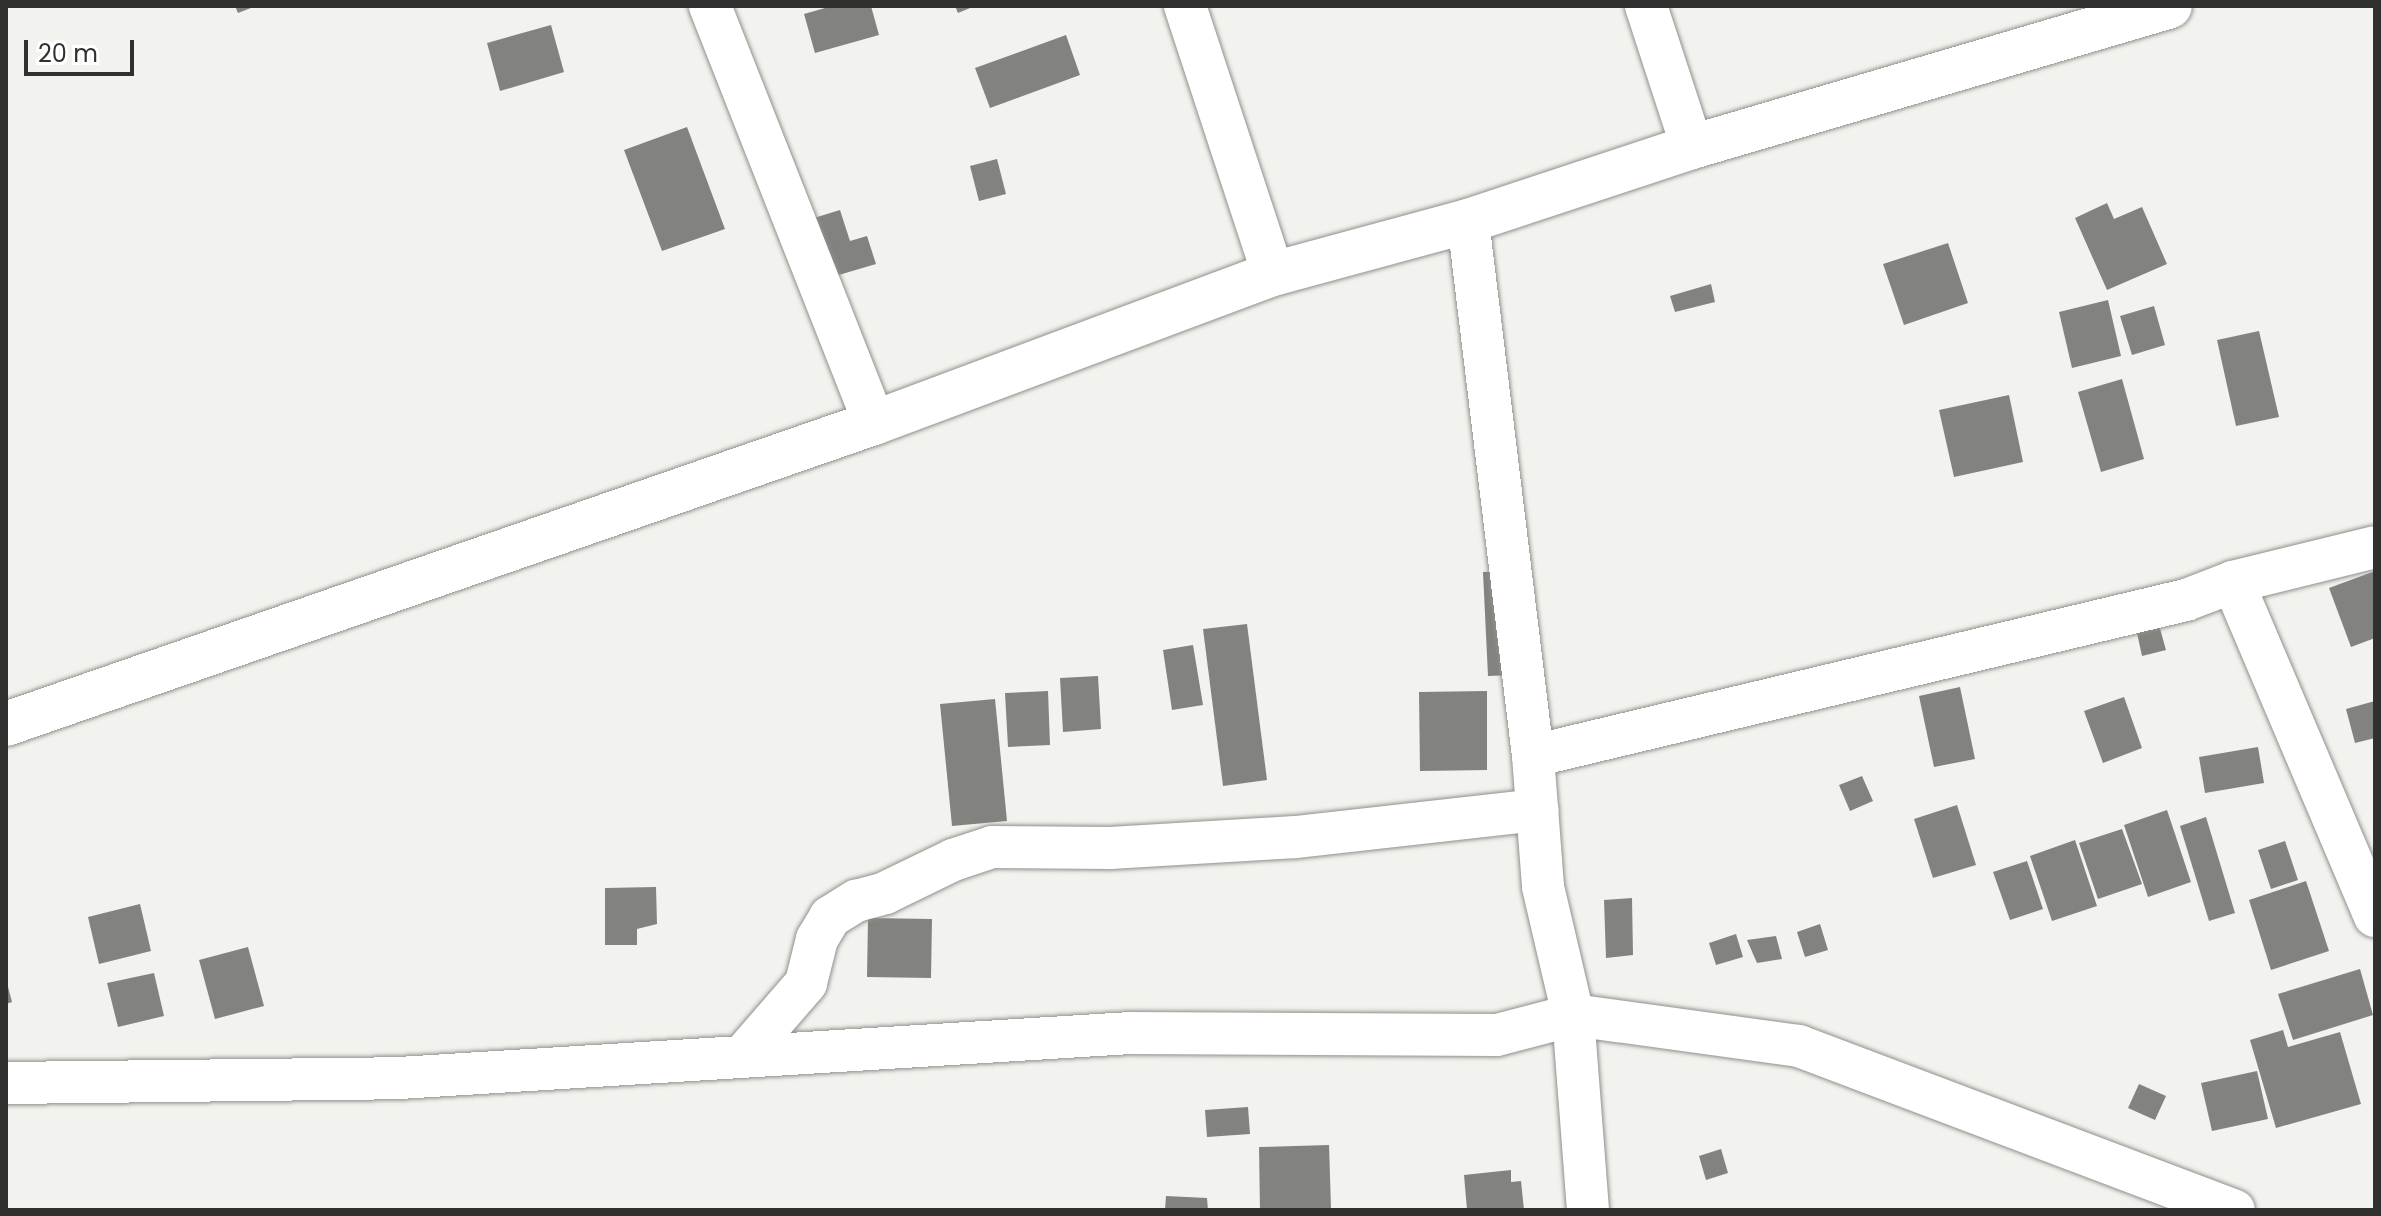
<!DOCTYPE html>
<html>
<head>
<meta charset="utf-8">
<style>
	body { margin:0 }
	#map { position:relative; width:2381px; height:1216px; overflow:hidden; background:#f2f3ee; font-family:Poppins,sans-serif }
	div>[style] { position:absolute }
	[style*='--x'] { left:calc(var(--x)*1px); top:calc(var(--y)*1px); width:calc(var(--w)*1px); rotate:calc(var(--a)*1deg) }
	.building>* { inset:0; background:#82837f }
	.roads { filter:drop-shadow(0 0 2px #8f908c) drop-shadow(0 0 2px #8f908c) }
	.minor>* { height:42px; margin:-21px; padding:0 21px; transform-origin:21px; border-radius:21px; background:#fff }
	.tertiary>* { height:44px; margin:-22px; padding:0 22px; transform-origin:22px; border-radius:22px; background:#fff }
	span { translate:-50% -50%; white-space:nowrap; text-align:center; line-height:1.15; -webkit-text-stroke:8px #fff; paint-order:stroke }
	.frame { position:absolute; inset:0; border:8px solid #30312f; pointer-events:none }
	.scale { position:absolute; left:24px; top:40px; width:110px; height:36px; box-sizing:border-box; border:4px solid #30312f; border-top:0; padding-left:10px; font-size:24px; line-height:28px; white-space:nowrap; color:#30312f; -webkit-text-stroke:6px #fff; paint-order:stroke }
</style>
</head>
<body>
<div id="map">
	<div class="building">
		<div style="clip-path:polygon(235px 6px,256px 6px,238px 13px)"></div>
		<div style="clip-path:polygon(832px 6px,871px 6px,879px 35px,815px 53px,804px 14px)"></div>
		<div style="clip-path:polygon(955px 6px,975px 6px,958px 13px)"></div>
		<div style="clip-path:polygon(551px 25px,564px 72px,500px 91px,487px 43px)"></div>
		<div style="clip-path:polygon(1066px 35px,1080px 75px,990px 108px,975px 68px)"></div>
		<div style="clip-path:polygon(687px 127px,725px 229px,662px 251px,624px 150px)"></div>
		<div style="clip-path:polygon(997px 159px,1006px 194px,979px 201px,970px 166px)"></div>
		<div style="clip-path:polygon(2107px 203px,2114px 219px,2142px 207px,2167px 264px,2107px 290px,2075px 218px)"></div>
		<div style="clip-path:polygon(840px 210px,850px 241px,867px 236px,876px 264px,832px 277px,814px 218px)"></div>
		<div style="clip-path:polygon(1948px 243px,1968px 303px,1904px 325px,1883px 264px)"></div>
		<div style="clip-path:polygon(1711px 284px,1715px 302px,1675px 312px,1670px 296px)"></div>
		<div style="clip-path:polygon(2108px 300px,2121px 356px,2072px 368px,2059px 312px)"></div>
		<div style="clip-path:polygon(2154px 306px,2165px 345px,2132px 355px,2120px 316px)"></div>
		<div style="clip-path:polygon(2259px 331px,2279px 417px,2236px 426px,2217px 340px)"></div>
		<div style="clip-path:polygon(2122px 379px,2144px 459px,2101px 472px,2078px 392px)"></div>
		<div style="clip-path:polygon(2009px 395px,2023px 462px,1954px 477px,1939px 410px)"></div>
		<div style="clip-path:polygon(1510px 571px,1514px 675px,1488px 676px,1483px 572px)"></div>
		<div style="clip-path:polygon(2375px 571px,2375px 638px,2351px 647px,2329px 588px)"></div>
		<div style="clip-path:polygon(2157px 618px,2166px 650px,2142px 656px,2135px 624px)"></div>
		<div style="clip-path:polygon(1247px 624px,1267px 780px,1223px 786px,1203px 629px)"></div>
		<div style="clip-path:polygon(1193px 645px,1203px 705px,1172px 710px,1163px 650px)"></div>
		<div style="clip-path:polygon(1098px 676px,1101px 729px,1063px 732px,1060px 678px)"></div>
		<div style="clip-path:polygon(1960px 687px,1975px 759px,1934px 767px,1919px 696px)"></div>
		<div style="clip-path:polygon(1048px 691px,1050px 745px,1008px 747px,1005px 693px)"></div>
		<div style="clip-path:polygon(1487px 691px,1487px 770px,1420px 771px,1419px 692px)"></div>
		<div style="clip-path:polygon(2124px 697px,2142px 748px,2103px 763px,2084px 711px)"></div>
		<div style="clip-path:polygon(995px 699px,1007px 821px,952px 826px,940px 704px)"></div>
		<div style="clip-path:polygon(2375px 701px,2375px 738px,2355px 743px,2346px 709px)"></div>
		<div style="clip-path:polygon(2258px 747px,2264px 783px,2205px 793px,2199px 757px)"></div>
		<div style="clip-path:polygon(1862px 776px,1873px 801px,1850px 811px,1839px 785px)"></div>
		<div style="clip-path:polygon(1957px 805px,1976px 865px,1933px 878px,1914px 819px)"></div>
		<div style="clip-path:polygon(2167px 810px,2191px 882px,2148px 897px,2124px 825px)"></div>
		<div style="clip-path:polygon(2206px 817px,2235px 913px,2209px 921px,2180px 826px)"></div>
		<div style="clip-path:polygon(2122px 829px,2142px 884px,2098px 899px,2079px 843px)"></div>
		<div style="clip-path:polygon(2075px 840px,2097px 906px,2052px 921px,2030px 856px)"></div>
		<div style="clip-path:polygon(2285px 841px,2298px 880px,2271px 889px,2258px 850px)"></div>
		<div style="clip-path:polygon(2027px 861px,2043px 909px,2010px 920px,1993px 872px)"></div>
		<div style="clip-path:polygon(2306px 881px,2329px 951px,2271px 970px,2249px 900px)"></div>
		<div style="clip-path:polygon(656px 887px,657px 924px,637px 929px,637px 945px,605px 945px,605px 888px)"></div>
		<div style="clip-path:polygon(1632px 898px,1633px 955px,1606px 958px,1604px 900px)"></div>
		<div style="clip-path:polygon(140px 904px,151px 951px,99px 964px,88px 917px)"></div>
		<div style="clip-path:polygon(868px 918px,932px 919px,931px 978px,867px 977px)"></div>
		<div style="clip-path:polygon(1820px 924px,1828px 950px,1805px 957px,1797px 932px)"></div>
		<div style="clip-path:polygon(1736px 934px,1743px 957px,1716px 965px,1709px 943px)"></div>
		<div style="clip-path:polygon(1776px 936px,1782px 959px,1757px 963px,1747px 940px)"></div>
		<div style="clip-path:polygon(248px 947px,264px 1006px,215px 1019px,199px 960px)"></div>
		<div style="clip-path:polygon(2360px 969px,2373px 1015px,2293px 1040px,2278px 994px)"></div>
		<div style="clip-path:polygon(154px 973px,164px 1016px,118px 1027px,107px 983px)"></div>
		<div style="clip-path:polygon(7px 983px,12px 1002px,6px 1004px,6px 984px)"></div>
		<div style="clip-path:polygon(2283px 1030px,2288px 1047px,2340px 1032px,2361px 1104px,2276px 1128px,2250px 1040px)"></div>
		<div style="clip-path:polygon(2257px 1071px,2268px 1119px,2212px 1131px,2201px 1083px)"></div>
		<div style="clip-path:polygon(2139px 1084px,2166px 1096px,2155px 1120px,2128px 1108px)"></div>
		<div style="clip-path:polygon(1248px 1107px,1250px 1134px,1207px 1137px,1205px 1110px)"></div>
		<div style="clip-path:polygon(1329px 1145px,1331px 1208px,1260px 1210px,1259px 1147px)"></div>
		<div style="clip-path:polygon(1721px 1149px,1728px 1173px,1706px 1180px,1699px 1156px)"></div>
		<div style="clip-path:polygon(1511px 1170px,1511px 1182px,1521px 1181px,1524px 1210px,1467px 1210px,1464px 1175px)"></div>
		<div style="clip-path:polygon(1166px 1196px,1207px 1198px,1208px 1210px,1165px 1210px)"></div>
	</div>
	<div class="roads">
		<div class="minor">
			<div style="--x:710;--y:6;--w:448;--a:68.5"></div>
			<div style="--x:1185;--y:6;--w:282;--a:71.8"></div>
			<div style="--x:1646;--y:6;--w:148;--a:71.9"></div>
			<div style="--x:1468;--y:221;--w:539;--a:83.07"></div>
			<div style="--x:1533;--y:756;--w:131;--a:85.6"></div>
			<div style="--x:1543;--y:887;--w:131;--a:76.8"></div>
			<div style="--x:1573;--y:1015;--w:196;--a:85.6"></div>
			<div style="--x:2233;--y:582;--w:363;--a:67"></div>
			<div style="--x:1533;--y:756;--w:671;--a:-13.44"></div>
			<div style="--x:2186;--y:600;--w:50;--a:-21"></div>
			<div style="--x:2233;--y:582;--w:146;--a:-13.8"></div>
			<div style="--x:742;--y:1057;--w:98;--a:-49.1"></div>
			<div style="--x:806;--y:983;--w:45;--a:-76"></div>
			<div style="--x:817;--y:939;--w:26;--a:-59"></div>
			<div style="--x:830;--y:917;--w:31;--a:-32"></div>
			<div style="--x:856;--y:901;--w:30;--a:-15"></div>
			<div style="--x:885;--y:893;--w:76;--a:-25.9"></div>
			<div style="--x:953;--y:860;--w:41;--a:-18.4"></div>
			<div style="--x:992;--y:847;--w:118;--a:0.5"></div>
			<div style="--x:1110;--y:848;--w:186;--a:-3.4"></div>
			<div style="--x:1296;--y:837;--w:243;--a:-6.4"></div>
			<div style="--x:6;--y:1083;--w:393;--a:-0.7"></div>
			<div style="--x:399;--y:1078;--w:732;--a:-3.52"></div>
			<div style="--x:1130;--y:1033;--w:367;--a:0.3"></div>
			<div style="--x:1497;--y:1035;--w:79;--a:-14.7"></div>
			<div style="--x:1573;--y:1015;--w:228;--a:7.8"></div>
			<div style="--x:1799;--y:1046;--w:465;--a:20.7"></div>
		</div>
		<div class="tertiary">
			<div style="--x:6;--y:724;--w:919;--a:-19.13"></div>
			<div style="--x:874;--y:423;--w:426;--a:-20.5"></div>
			<div style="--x:1273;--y:274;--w:202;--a:-15.2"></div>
			<div style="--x:1468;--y:221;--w:236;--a:-18.3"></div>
			<div style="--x:1692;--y:147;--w:498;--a:-16.4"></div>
		</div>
	</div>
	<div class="frame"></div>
	<div class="scale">20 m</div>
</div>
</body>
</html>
